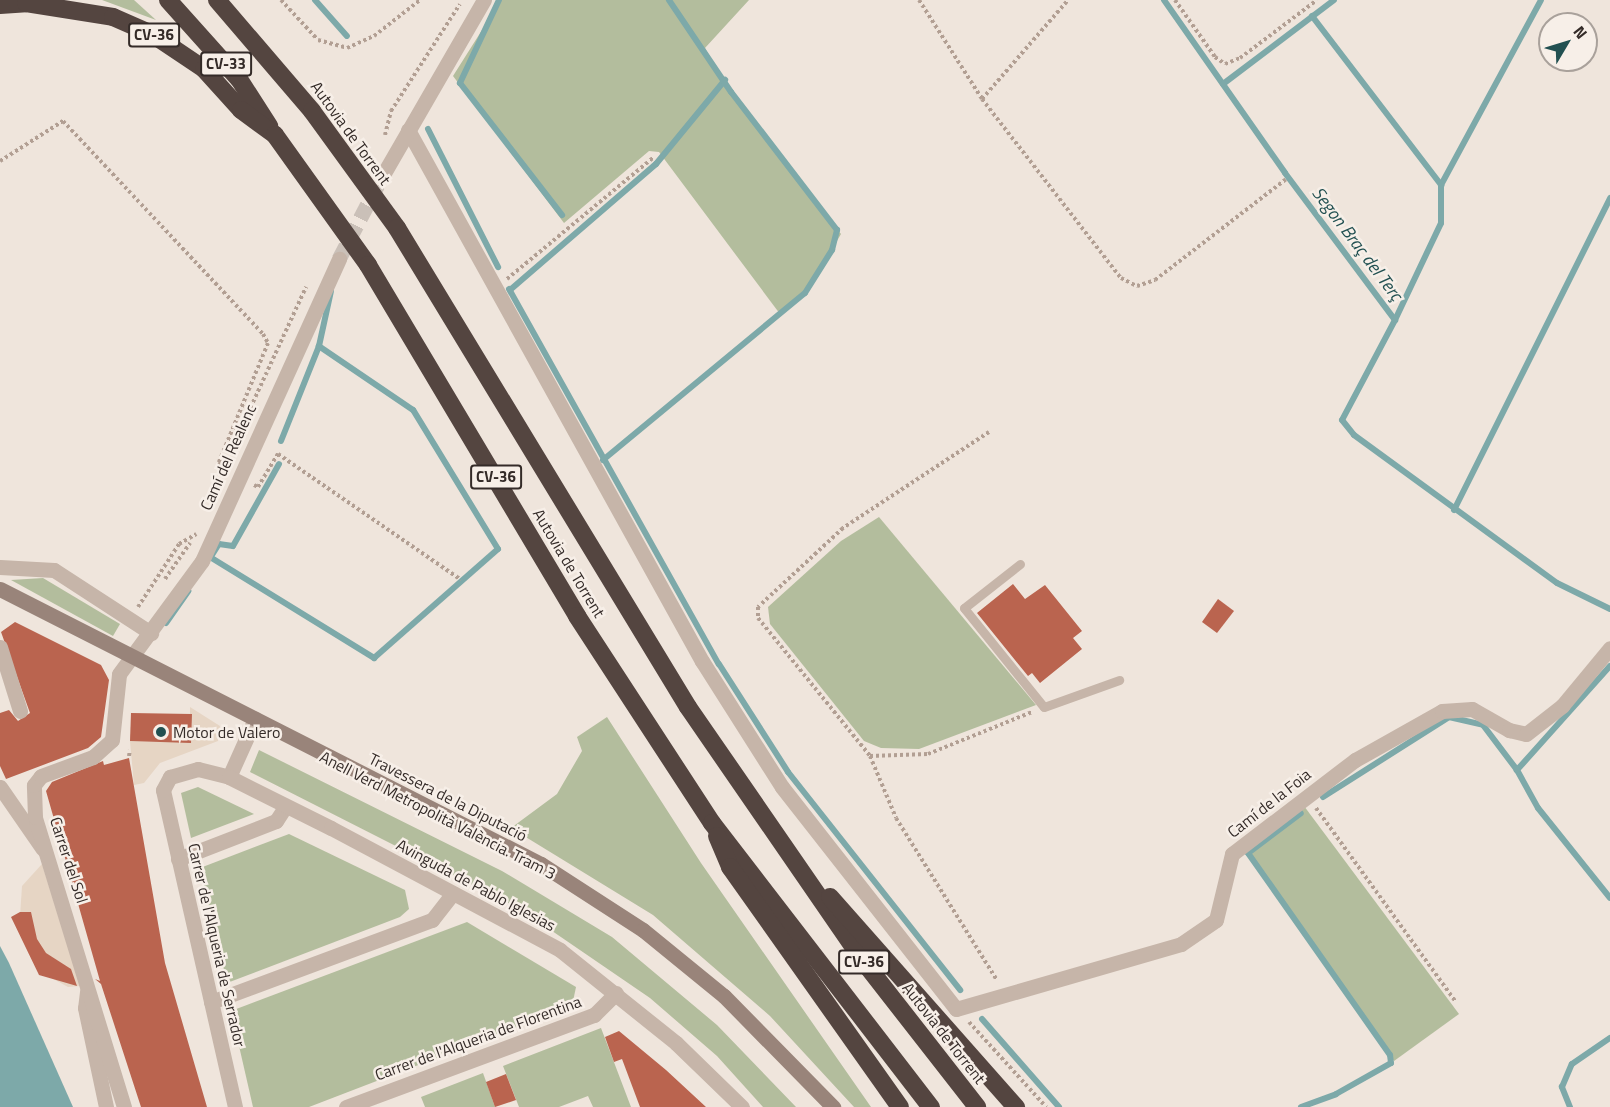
<!DOCTYPE html>
<html>
<head>
<meta charset="utf-8">
<style>
	body { margin:0 }
	#map { position:relative; width:1610px; height:1107px; overflow:hidden; background:#efe5dc; font-family:"Titillium Web",sans-serif }
	div>[style] { position:absolute }
	[style*='--x'] { left:calc(var(--x)*1px); top:calc(var(--y)*1px); width:calc(var(--w)*1px); rotate:calc(var(--a)*1deg) }
	.green>* { inset:0; background:#b3bd9d }
	.plaza>* { inset:0; background:#e6d5c4 }
	.water>* { inset:0; background:#7da9a9 }
	.stream>* { height:6px; margin:-3px; padding:0 3px; transform-origin:3px; border-radius:3px; background:#7da9a9 }
	.building>* { inset:0; background:#ba644f }
	.street-tunnel>* { height:15px; margin-top:-7.5px; transform-origin:0; background:repeating-linear-gradient(90deg,#cac0b8 0 15px,transparent 0 23px) }
	.path>* { height:4px; margin-top:-2px; transform-origin:0; background:repeating-linear-gradient(90deg,#b29f93 0 3px,transparent 0 6px) }
	.lane>* { height:9px; margin:-4.5px; padding:0 4.5px; transform-origin:4.5px; border-radius:4.5px; background:#c6b5a9 }
	.street>* { height:15px; margin:-7.5px; padding:0 7.5px; transform-origin:7.5px; border-radius:7.5px; background:#c6b5a9 }
	.secondary>* { height:15px; margin:-7.5px; padding:0 7.5px; transform-origin:7.5px; border-radius:7.5px; background:#99847a }
	.highway>* { height:18px; margin:-9px; padding:0 9px; transform-origin:9px; border-radius:9px; background:#544540 }
	.dots>* { width:16px; height:16px; translate:-50% -50%; box-sizing:border-box; border:3px solid #f7efe8; border-radius:50% }
	span { translate:-50% -50%; white-space:nowrap; text-align:center; line-height:1.15; -webkit-text-stroke:5px #f7efe8; paint-order:stroke }
	.shield-label span { padding:2px 4px; background:#f7efe8; border:2px solid; border-radius:4px; -webkit-text-stroke-width:0 }
	.shield-label { font-size:15px; color:#342b28; font-weight:700 }
	.street-label { font-size:16px; color:#342b28 }
	.poi-label { font-size:16px; color:#342b28 }
	.left { translate:0 -50%; text-align:left }
	.water-label { font-size:18px; color:#225051; font-style:italic }
	.north { position:absolute; left:1538px; top:12px; width:60px; height:60px; box-sizing:border-box; background:#f7efe8; border:2px solid #a9a19b; border-radius:50%; rotate:52deg; font-size:16px; font-weight:700; line-height:24px; text-align:center; color:#342b28 }
	.north::after { content:''; display:block; margin:auto; width:21px; height:27px; background:#225051; clip-path:polygon(50% 0,100% 100%,50% 72%,0 100%) }
</style>
</head>
<body>
<div id="map">
	<div class="green">
		<div style="clip-path:polygon(102px 0,134px 0,156px 20px)"></div>
		<div style="clip-path:polygon(501px 0,749px 0,705px 48px,721px 77px,841px 234px,814px 280px,780px 314px,659px 152px,649px 151px,564px 223px,453px 76px)"></div>
		<div style="clip-path:polygon(879px 517px,1036px 705px,919px 749px,881px 748px,864px 741px,770px 624px,768px 607px,841px 541px)"></div>
		<div style="clip-path:polygon(43px 578px,120px 624px,113px 636px,11px 580px)"></div>
		<div style="clip-path:polygon(607px 717px,701px 863px,871px 1107px,854px 1107px,770px 1016px,653px 915px,511px 828px,557px 794px,582px 751px,577px 737px)"></div>
		<div style="clip-path:polygon(259px 750px,502px 871px,612px 937px,717px 1025px,796px 1107px,763px 1107px,717px 1056px,650px 998px,520px 909px,250px 772px)"></div>
		<div style="clip-path:polygon(198px 787px,254px 814px,191px 838px,181px 793px)"></div>
		<div style="clip-path:polygon(1304px 806px,1459px 1014px,1394px 1061px,1247px 850px)"></div>
		<div style="clip-path:polygon(289px 834px,405px 890px,409px 909px,400px 917px,227px 983px,200px 868px)"></div>
		<div style="clip-path:polygon(467px 922px,576px 987px,572px 1006px,309px 1107px,253px 1107px,231px 1011px)"></div>
		<div style="clip-path:polygon(601px 1028px,631px 1107px,593px 1107px,588px 1096px,559px 1107px,519px 1107px,503px 1066px)"></div>
		<div style="clip-path:polygon(483px 1073px,495px 1107px,425px 1107px,421px 1097px)"></div>
	</div>
	<div class="plaza">
		<div style="clip-path:polygon(190px 707px,220px 726px,218px 741px,160px 763px,144px 783px,134px 785px,130px 741px,190px 742px)"></div>
		<div style="clip-path:polygon(42px 864px,76px 972px,80px 986px,68px 987px,48px 976px,29px 954px,19px 932px,22px 886px)"></div>
	</div>
	<div class="water">
		<div style="clip-path:polygon(0 946px,9px 963px,73px 1107px,0 1107px)"></div>
	</div>
	<div class="stream">
		<div style="--x:315;--y:0;--w:48;--a:48.4"></div>
		<div style="--x:499;--y:0;--w:92;--a:115.2"></div>
		<div style="--x:460;--y:83;--w:167;--a:52.3"></div>
		<div style="--x:1164;--y:0;--w:211;--a:55"></div>
		<div style="--x:1285;--y:173;--w:184;--a:53.2"></div>
		<div style="--x:1395;--y:320;--w:113;--a:117.9"></div>
		<div style="--x:1342;--y:420;--w:19;--a:51"></div>
		<div style="--x:1354;--y:435;--w:251;--a:36.1"></div>
		<div style="--x:1557;--y:583;--w:59;--a:26.1"></div>
		<div style="--x:1312;--y:16;--w:213;--a:52.6"></div>
		<div style="--x:1223;--y:84;--w:139;--a:-37.1"></div>
		<div style="--x:428;--y:129;--w:155;--a:63.1"></div>
		<div style="--x:509;--y:289;--w:430;--a:60.8"></div>
		<div style="--x:719;--y:664;--w:128;--a:57.4"></div>
		<div style="--x:788;--y:772;--w:278;--a:51.7"></div>
		<div style="--x:510;--y:290;--w:193;--a:-40.8"></div>
		<div style="--x:656;--y:164;--w:109;--a:-50.6"></div>
		<div style="--x:1395;--y:320;--w:107;--a:-64.6"></div>
		<div style="--x:1441;--y:223;--w:38;--a:-90"></div>
		<div style="--x:1441;--y:185;--w:210;--a:-61.6"></div>
		<div style="--x:281;--y:441;--w:102;--a:-68.2"></div>
		<div style="--x:319;--y:346;--w:56;--a:-77.7"></div>
		<div style="--x:603;--y:460;--w:262;--a:-39.6"></div>
		<div style="--x:805;--y:293;--w:51;--a:-57.9"></div>
		<div style="--x:832;--y:250;--w:21;--a:-76"></div>
		<div style="--x:837;--y:230;--w:174;--a:-127.5"></div>
		<div style="--x:731;--y:92;--w:111;--a:-124"></div>
		<div style="--x:1454;--y:510;--w:349;--a:-63.4"></div>
		<div style="--x:212;--y:555;--w:13;--a:-58"></div>
		<div style="--x:219;--y:544;--w:14;--a:8"></div>
		<div style="--x:233;--y:546;--w:94;--a:-60.7"></div>
		<div style="--x:210;--y:557;--w:193;--a:31.6"></div>
		<div style="--x:374;--y:658;--w:165;--a:-41.3"></div>
		<div style="--x:498;--y:549;--w:163;--a:-121.4"></div>
		<div style="--x:413;--y:410;--w:114;--a:-145.8"></div>
		<div style="--x:166;--y:623;--w:39;--a:-55"></div>
		<div style="--x:1610;--y:666;--w:140;--a:131.8"></div>
		<div style="--x:1517;--y:770;--w:43;--a:61.1"></div>
		<div style="--x:1538;--y:808;--w:115;--a:51.3"></div>
		<div style="--x:1323;--y:797;--w:149;--a:-32.4"></div>
		<div style="--x:1449;--y:717;--w:35;--a:13"></div>
		<div style="--x:1483;--y:725;--w:56;--a:52.9"></div>
		<div style="--x:982;--y:1019;--w:117;--a:48.8"></div>
		<div style="--x:1301;--y:1107;--w:37;--a:-20"></div>
		<div style="--x:1336;--y:1094;--w:63;--a:-29.4"></div>
		<div style="--x:1391;--y:1063;--w:8;--a:-97"></div>
		<div style="--x:1390;--y:1055;--w:247;--a:-125.1"></div>
		<div style="--x:1248;--y:853;--w:66;--a:-37"></div>
		<div style="--x:1570;--y:1107;--w:22;--a:-112"></div>
		<div style="--x:1562;--y:1087;--w:25;--a:-67"></div>
		<div style="--x:1572;--y:1064;--w:46;--a:-34.4"></div>
	</div>
	<div class="building">
		<div style="clip-path:polygon(1013px 584px,1025px 599px,1045px 585px,1082px 631px,1073px 638px,1082px 649px,1040px 683px,1032px 673px,1028px 676px,977px 613px)"></div>
		<div style="clip-path:polygon(1218px 599px,1234px 611px,1217px 633px,1202px 622px)"></div>
		<div style="clip-path:polygon(15px 622px,101px 665px,109px 680px,101px 737px,88px 748px,6px 779px,0 766px,0 713px,9px 710px,18px 721px,30px 713px,1px 632px)"></div>
		<div style="clip-path:polygon(131px 713px,192px 714px,191px 743px,130px 741px)"></div>
		<div style="clip-path:polygon(129px 758px,165px 963px,207px 1107px,141px 1107px,101px 984px,95px 979px,100px 981px,46px 791px,52px 782px,103px 761px,104px 765px)"></div>
		<div style="clip-path:polygon(20px 912px,31px 912px,37px 939px,46px 953px,71px 969px,77px 986px,39px 975px,11px 917px)"></div>
		<div style="clip-path:polygon(619px 1031px,666px 1070px,706px 1107px,640px 1107px,622px 1059px,614px 1062px,605px 1037px)"></div>
		<div style="clip-path:polygon(506px 1074px,516px 1100px,495px 1107px,486px 1082px)"></div>
	</div>
	<div class="street-tunnel">
		<div style="--x:339;--y:259;--w:97;--a:-62.4"></div>
	</div>
	<div class="path">
		<div style="--x:281;--y:0;--w:54;--a:47.2"></div>
		<div style="--x:318;--y:40;--w:30;--a:15"></div>
		<div style="--x:347;--y:48;--w:30;--a:-24"></div>
		<div style="--x:374;--y:36;--w:58;--a:-38"></div>
		<div style="--x:919;--y:0;--w:117;--a:57.5"></div>
		<div style="--x:982;--y:99;--w:227;--a:52.2"></div>
		<div style="--x:1121;--y:278;--w:18;--a:27"></div>
		<div style="--x:1137;--y:286;--w:19;--a:-18"></div>
		<div style="--x:1155;--y:280;--w:165;--a:-37.6"></div>
		<div style="--x:1175;--y:0;--w:70;--a:54.9"></div>
		<div style="--x:1215;--y:57;--w:12;--a:35"></div>
		<div style="--x:1225;--y:64;--w:16;--a:-22"></div>
		<div style="--x:1240;--y:58;--w:96;--a:-37"></div>
		<div style="--x:982;--y:99;--w:131;--a:-49"></div>
		<div style="--x:385;--y:135;--w:25;--a:-76"></div>
		<div style="--x:391;--y:111;--w:127;--a:-57.2"></div>
		<div style="--x:0;--y:161;--w:75;--a:-32.4"></div>
		<div style="--x:63;--y:121;--w:292;--a:46.8"></div>
		<div style="--x:263;--y:334;--w:10;--a:61"></div>
		<div style="--x:268;--y:343;--w:129;--a:112.4"></div>
		<div style="--x:219;--y:462;--w:12;--a:59"></div>
		<div style="--x:507;--y:279;--w:191;--a:-39.7"></div>
		<div style="--x:243;--y:424;--w:151;--a:-65.3"></div>
		<div style="--x:989;--y:432;--w:175;--a:146.7"></div>
		<div style="--x:843;--y:528;--w:116;--a:137.1"></div>
		<div style="--x:758;--y:607;--w:11;--a:90"></div>
		<div style="--x:758;--y:618;--w:178;--a:50.9"></div>
		<div style="--x:870;--y:756;--w:67;--a:67.2"></div>
		<div style="--x:896;--y:818;--w:191;--a:58.1"></div>
		<div style="--x:254;--y:485;--w:4;--a:27"></div>
		<div style="--x:258;--y:487;--w:39;--a:-59"></div>
		<div style="--x:278;--y:454;--w:222;--a:34.5"></div>
		<div style="--x:165;--y:579;--w:44;--a:-55.2"></div>
		<div style="--x:138;--y:607;--w:75;--a:-56.9"></div>
		<div style="--x:179;--y:544;--w:20;--a:-30"></div>
		<div style="--x:129;--y:756;--w:6;--a:-81"></div>
		<div style="--x:870;--y:756;--w:58;--a:-2"></div>
		<div style="--x:928;--y:754;--w:112;--a:-22"></div>
		<div style="--x:1316;--y:808;--w:239;--a:54.2"></div>
		<div style="--x:969;--y:1022;--w:115;--a:47.8"></div>
	</div>
	<div class="lane">
		<div style="--x:1020;--y:564;--w:71;--a:141.8"></div>
		<div style="--x:964;--y:608;--w:127;--a:51.1"></div>
		<div style="--x:1044;--y:707;--w:80;--a:-19.8"></div>
	</div>
	<div class="street">
		<div style="--x:408;--y:130;--w:607;--a:61.03"></div>
		<div style="--x:702;--y:661;--w:149;--a:57.6"></div>
		<div style="--x:782;--y:787;--w:282;--a:51.9"></div>
		<div style="--x:956;--y:1009;--w:234;--a:-16.1"></div>
		<div style="--x:1181;--y:944;--w:42;--a:-34.4"></div>
		<div style="--x:1216;--y:920;--w:68;--a:-76.4"></div>
		<div style="--x:1232;--y:854;--w:155;--a:-37.4"></div>
		<div style="--x:1355;--y:760;--w:100;--a:-29.4"></div>
		<div style="--x:1442;--y:711;--w:30;--a:-4"></div>
		<div style="--x:1472;--y:709;--w:43;--a:29.6"></div>
		<div style="--x:1509;--y:730;--w:17;--a:13"></div>
		<div style="--x:1526;--y:734;--w:46;--a:-37.9"></div>
		<div style="--x:1562;--y:706;--w:75;--a:-50.4"></div>
		<div style="--x:384;--y:173;--w:200;--a:-60"></div>
		<div style="--x:0;--y:567;--w:54;--a:3.2"></div>
		<div style="--x:54;--y:570;--w:116;--a:33"></div>
		<div style="--x:0;--y:647;--w:67;--a:72.6"></div>
		<div style="--x:229;--y:777;--w:64;--a:-65.9"></div>
		<div style="--x:0;--y:787;--w:75;--a:55.3"></div>
		<div style="--x:178;--y:859;--w:105;--a:-21.2"></div>
		<div style="--x:276;--y:821;--w:17;--a:-57"></div>
		<div style="--x:87;--y:992;--w:16;--a:97"></div>
		<div style="--x:85;--y:1008;--w:101;--a:78"></div>
		<div style="--x:211;--y:1002;--w:236;--a:-20.4"></div>
		<div style="--x:432;--y:920;--w:34;--a:-52"></div>
		<div style="--x:124;--y:1107;--w:303;--a:-107.1"></div>
		<div style="--x:35;--y:817;--w:32;--a:-92"></div>
		<div style="--x:34;--y:785;--w:11;--a:-52"></div>
		<div style="--x:41;--y:776;--w:55;--a:-20.1"></div>
		<div style="--x:93;--y:757;--w:25;--a:-42"></div>
		<div style="--x:112;--y:740;--w:66;--a:-83.9"></div>
		<div style="--x:119;--y:674;--w:140;--a:-53.7"></div>
		<div style="--x:202;--y:561;--w:332;--a:-65.6"></div>
		<div style="--x:235;--y:1107;--w:325;--a:-102.8"></div>
		<div style="--x:163;--y:790;--w:15;--a:-62"></div>
		<div style="--x:170;--y:777;--w:29;--a:-16"></div>
		<div style="--x:198;--y:769;--w:32;--a:14"></div>
		<div style="--x:229;--y:777;--w:114;--a:26.6"></div>
		<div style="--x:331;--y:828;--w:259;--a:28"></div>
		<div style="--x:560;--y:950;--w:149;--a:38.7"></div>
		<div style="--x:676;--y:1043;--w:92;--a:44.1"></div>
		<div style="--x:346;--y:1107;--w:265;--a:-20.4"></div>
		<div style="--x:594;--y:1015;--w:31;--a:-45"></div>
	</div>
	<div class="secondary">
		<div style="--x:0;--y:589;--w:607;--a:26.95"></div>
		<div style="--x:541;--y:864;--w:121;--a:32.9"></div>
		<div style="--x:643;--y:930;--w:104;--a:39.2"></div>
		<div style="--x:724;--y:996;--w:156;--a:45.5"></div>
	</div>
	<div class="highway">
		<div style="--x:168;--y:0;--w:106;--a:48.1"></div>
		<div style="--x:239;--y:79;--w:56;--a:57.4"></div>
		<div style="--x:217;--y:0;--w:146;--a:49.4"></div>
		<div style="--x:312;--y:111;--w:145;--a:54"></div>
		<div style="--x:397;--y:228;--w:560;--a:58.72"></div>
		<div style="--x:688;--y:707;--w:315;--a:55.4"></div>
		<div style="--x:867;--y:966;--w:179;--a:52"></div>
		<div style="--x:0;--y:5;--w:26;--a:-4"></div>
		<div style="--x:26;--y:3;--w:88;--a:9.1"></div>
		<div style="--x:113;--y:17;--w:43;--a:23.6"></div>
		<div style="--x:152;--y:34;--w:63;--a:33.9"></div>
		<div style="--x:204;--y:69;--w:55;--a:47.9"></div>
		<div style="--x:241;--y:110;--w:42;--a:36.3"></div>
		<div style="--x:275;--y:135;--w:160;--a:54.4"></div>
		<div style="--x:368;--y:265;--w:409;--a:59.2"></div>
		<div style="--x:577;--y:616;--w:247;--a:56.9"></div>
		<div style="--x:712;--y:823;--w:359;--a:52.4"></div>
		<div style="--x:717;--y:836;--w:34;--a:67"></div>
		<div style="--x:730;--y:867;--w:294;--a:54.7"></div>
		<div style="--x:830;--y:897;--w:281;--a:48.5"></div>
	</div>
	<div class="dots">
		<div style="left:161px;top:732px;background:#225051"></div>
	</div>
	<div class="shield-label">
		<span style="left:154px;top:35px">CV-36</span>
		<span style="left:226px;top:64px">CV-33</span>
		<span style="left:496px;top:477px">CV-36</span>
		<span style="left:864px;top:962px">CV-36</span>
	</div>
	<div class="street-label">
		<span style="left:351px;top:133px;rotate:54deg">Autovia de Torrent</span>
		<span style="left:228px;top:457px;rotate:-66deg">Camí del Realenc</span>
		<span style="left:569px;top:563px;rotate:59deg">Autovia de Torrent</span>
		<span style="left:448px;top:797px;rotate:27deg">Travessera de la Diputació</span>
		<span style="left:1269px;top:803px;rotate:-38deg">Camí de la Foia</span>
		<span style="left:438px;top:815px;rotate:27deg">Anell Verd Metropolità València. Tram 3</span>
		<span style="left:69px;top:860px;rotate:72deg">Carrer del Sol</span>
		<span style="left:476px;top:885px;rotate:28deg">Avinguda de Pablo Iglesias</span>
		<span style="left:217px;top:945px;rotate:77deg">Carrer de l'Alqueria de Serrador</span>
		<span style="left:944px;top:1033px;rotate:52deg">Autovia de Torrent</span>
		<span style="left:478px;top:1038px;rotate:-20deg">Carrer de l'Alqueria de Florentina</span>
	</div>
	<div class="poi-label">
		<span class="left" style="left:173px;top:732px">Motor de Valero</span>
	</div>
	<div class="water-label">
		<span style="left:1357px;top:244px;rotate:53deg">Segon Braç del Terç</span>
	</div>
	<div class="north">N</div>
</div>
</body>
</html>
